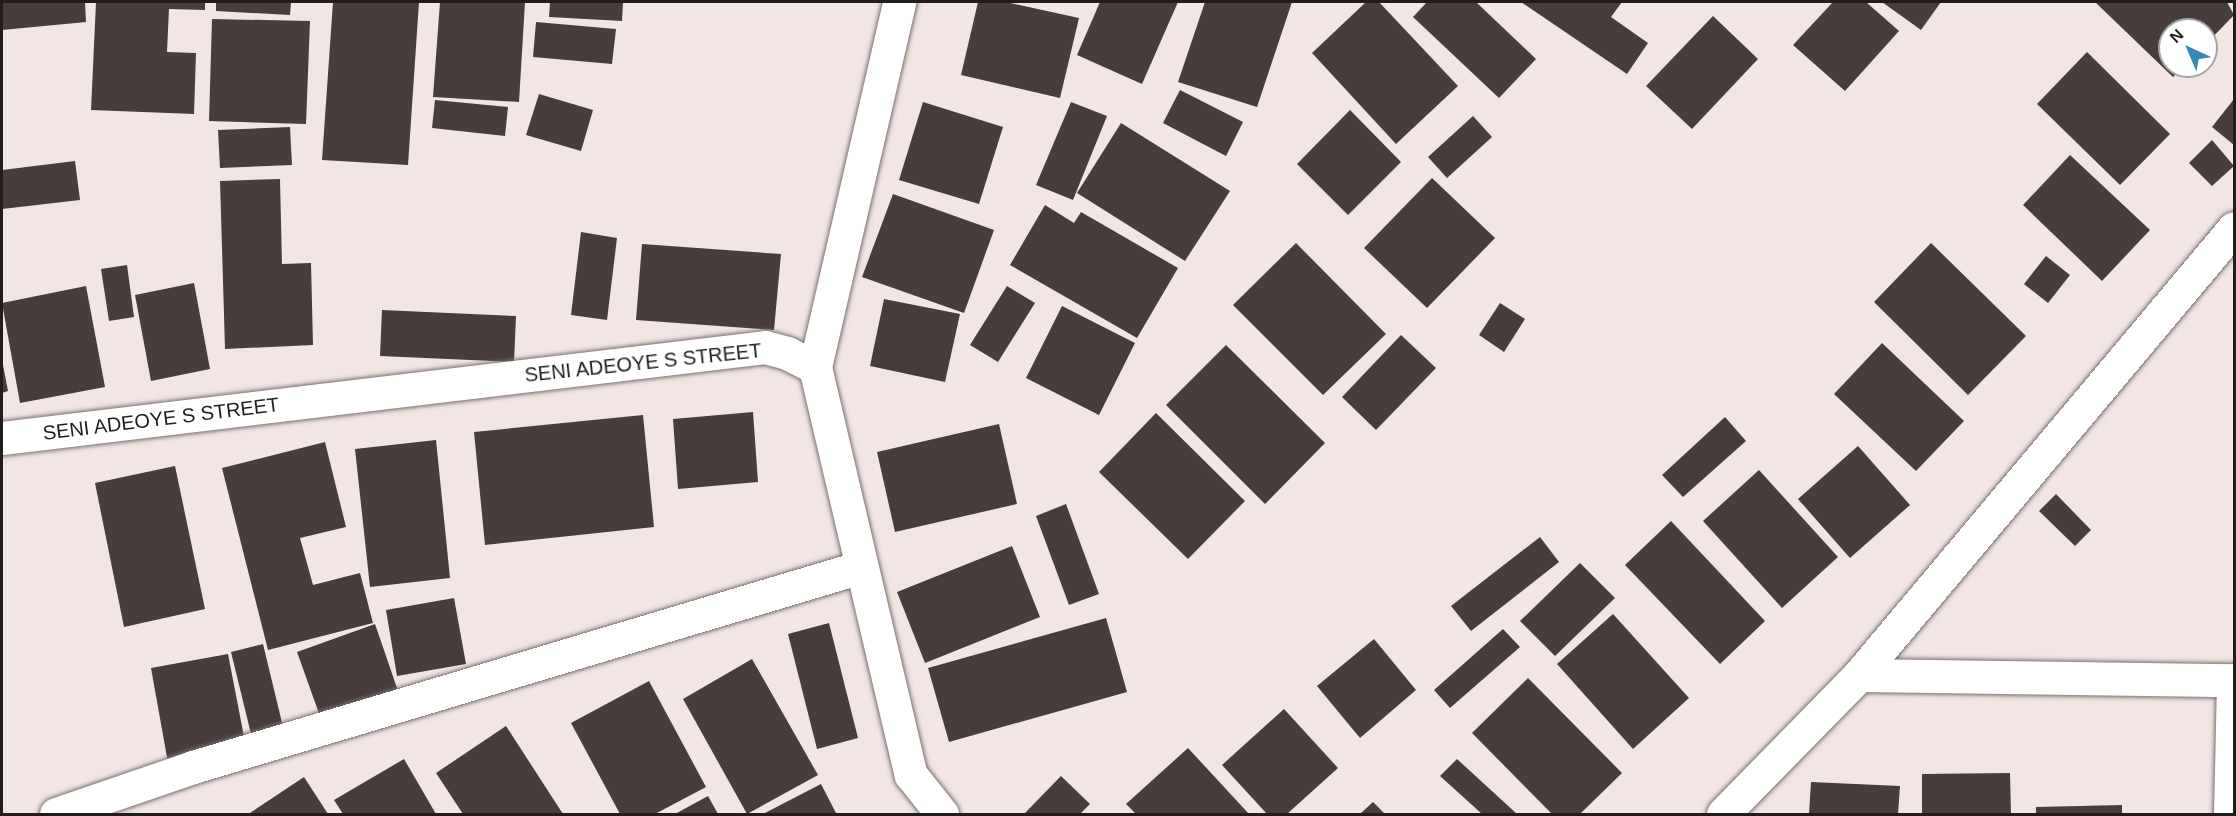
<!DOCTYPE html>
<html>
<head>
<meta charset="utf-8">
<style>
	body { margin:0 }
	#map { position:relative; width:2236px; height:816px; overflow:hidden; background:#f2e6e5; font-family:Helvetica,sans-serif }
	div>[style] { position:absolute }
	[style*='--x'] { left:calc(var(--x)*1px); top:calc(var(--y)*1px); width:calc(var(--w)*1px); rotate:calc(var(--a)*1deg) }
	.building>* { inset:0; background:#463d3c }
	.roads { filter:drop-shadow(0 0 2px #7a706f) drop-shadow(0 0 2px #7a706f) }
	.minor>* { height:33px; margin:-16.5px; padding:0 16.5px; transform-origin:16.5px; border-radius:16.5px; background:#fff }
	span { translate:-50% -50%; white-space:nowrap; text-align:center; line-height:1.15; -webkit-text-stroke:6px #fff; paint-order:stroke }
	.street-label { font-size:20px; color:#211d1d }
	.frame { position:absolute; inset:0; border:3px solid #211d1d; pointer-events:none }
	.north { position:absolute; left:2158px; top:18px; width:60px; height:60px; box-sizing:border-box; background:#fff; border:2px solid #a6a5a5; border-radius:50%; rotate:316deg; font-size:16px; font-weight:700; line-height:24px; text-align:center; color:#211d1d }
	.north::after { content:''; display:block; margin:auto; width:21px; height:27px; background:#3489b8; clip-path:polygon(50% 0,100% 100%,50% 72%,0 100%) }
</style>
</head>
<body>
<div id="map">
	<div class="building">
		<div style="clip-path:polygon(2px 2px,85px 2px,86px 22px,2px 30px)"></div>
		<div style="clip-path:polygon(96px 2px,205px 2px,205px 10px,169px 9px,167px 52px,196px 53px,194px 114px,91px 110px)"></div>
		<div style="clip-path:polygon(216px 2px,291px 2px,290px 15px,216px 11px)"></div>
		<div style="clip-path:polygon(333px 2px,419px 2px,408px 165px,322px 160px)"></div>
		<div style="clip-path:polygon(440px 2px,525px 2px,519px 102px,433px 97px)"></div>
		<div style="clip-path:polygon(550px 2px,623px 2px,622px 21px,549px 17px)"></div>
		<div style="clip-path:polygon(978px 2px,1006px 2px,1079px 18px,1060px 98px,961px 75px)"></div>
		<div style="clip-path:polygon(1100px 2px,1178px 2px,1142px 84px,1077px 55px)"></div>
		<div style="clip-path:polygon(1205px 2px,1292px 2px,1257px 107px,1178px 82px)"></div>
		<div style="clip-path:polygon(1366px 2px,1379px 2px,1458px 86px,1396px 144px,1312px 53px)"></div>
		<div style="clip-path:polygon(1427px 2px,1476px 2px,1536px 59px,1499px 98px,1413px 17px)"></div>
		<div style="clip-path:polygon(1521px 2px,1622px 2px,1611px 17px,1648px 43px,1627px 74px)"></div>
		<div style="clip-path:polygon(1833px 2px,1866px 2px,1899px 31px,1845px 91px,1793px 45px)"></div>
		<div style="clip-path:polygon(1882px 2px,1941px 2px,1921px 30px)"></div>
		<div style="clip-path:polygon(2095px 2px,2227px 2px,2234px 15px,2206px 44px,2206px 30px,2170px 30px,2170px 66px,2184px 66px,2173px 77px)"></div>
		<div style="clip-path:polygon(1713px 16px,1758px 59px,1692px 129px,1646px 86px)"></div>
		<div style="clip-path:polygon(212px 19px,310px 21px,306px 124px,209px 121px)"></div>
		<div style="clip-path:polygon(536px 22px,616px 29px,612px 64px,533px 57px)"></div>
		<div style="clip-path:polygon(2087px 52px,2170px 134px,2120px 185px,2037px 104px)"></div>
		<div style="clip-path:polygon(1180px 90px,1243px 122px,1226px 156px,1163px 123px)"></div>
		<div style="clip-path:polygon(539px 94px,593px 110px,581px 151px,526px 135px)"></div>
		<div style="clip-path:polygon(2234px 99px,2234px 145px,2212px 127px)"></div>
		<div style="clip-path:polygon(435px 100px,508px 107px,505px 136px,432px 128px)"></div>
		<div style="clip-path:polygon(923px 102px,1003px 127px,979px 204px,899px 180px)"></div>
		<div style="clip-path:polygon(1071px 102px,1107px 116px,1073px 200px,1036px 185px)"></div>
		<div style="clip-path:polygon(1350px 110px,1401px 162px,1348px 215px,1297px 164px)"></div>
		<div style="clip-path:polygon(1473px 116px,1492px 137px,1447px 178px,1428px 157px)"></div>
		<div style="clip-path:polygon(1121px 123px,1230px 191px,1185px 261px,1077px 193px)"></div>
		<div style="clip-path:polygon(290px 127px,292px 165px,220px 168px,218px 130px)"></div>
		<div style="clip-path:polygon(2212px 140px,2234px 166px,2212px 186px,2189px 163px)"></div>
		<div style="clip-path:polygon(2070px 155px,2150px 230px,2102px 281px,2023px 205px)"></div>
		<div style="clip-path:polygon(75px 161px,80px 200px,2px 209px,2px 170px)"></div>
		<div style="clip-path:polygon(1432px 178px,1495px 238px,1427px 308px,1364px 248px)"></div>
		<div style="clip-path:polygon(280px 179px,282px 264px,311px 263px,313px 345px,225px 349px,220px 181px)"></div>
		<div style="clip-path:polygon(893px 194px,994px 230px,964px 313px,862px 277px)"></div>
		<div style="clip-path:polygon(1045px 205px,1074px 223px,1081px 212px,1178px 268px,1137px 338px,1010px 265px)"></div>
		<div style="clip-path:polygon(581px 232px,617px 238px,607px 320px,571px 315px)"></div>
		<div style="clip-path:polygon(1296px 243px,1386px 334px,1323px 395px,1233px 305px)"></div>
		<div style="clip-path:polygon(1931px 243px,2026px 336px,1968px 395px,1874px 302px)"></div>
		<div style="clip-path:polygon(642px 244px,781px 254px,774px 330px,636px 320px)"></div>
		<div style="clip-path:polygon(2046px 256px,2070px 275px,2048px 303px,2024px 284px)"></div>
		<div style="clip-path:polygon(127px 265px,134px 317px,109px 321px,101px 269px)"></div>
		<div style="clip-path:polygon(194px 283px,210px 369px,151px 381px,135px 295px)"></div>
		<div style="clip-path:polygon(86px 286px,105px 387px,20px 403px,2px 303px)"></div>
		<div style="clip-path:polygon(1007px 286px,1035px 303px,998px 362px,970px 345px)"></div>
		<div style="clip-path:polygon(884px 299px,960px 314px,945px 382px,870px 366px)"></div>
		<div style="clip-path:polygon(1500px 303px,1525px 319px,1504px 352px,1479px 335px)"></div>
		<div style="clip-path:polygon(1062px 306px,1135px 343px,1099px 415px,1026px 378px)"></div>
		<div style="clip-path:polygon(382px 310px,516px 316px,514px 362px,380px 356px)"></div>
		<div style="clip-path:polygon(1401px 335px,1436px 368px,1376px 430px,1342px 397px)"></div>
		<div style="clip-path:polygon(1882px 343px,1964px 421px,1916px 471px,1834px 394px)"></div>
		<div style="clip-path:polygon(1226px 345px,1325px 443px,1265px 504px,1166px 405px)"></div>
		<div style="clip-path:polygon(3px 365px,8px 391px,2px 393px,2px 366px)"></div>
		<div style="clip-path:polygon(753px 412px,758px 482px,678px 489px,673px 419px)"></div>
		<div style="clip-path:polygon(1156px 413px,1245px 501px,1188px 559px,1099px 472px)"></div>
		<div style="clip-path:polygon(643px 415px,654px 527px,485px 545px,474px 432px)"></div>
		<div style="clip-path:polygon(1725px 417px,1746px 441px,1683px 497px,1662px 475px)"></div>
		<div style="clip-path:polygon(999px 424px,1017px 504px,895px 532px,877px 452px)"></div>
		<div style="clip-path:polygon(436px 440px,450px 578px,370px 587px,355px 449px)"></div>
		<div style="clip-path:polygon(325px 442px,346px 527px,300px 538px,313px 585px,360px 573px,373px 623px,268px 650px,222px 468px)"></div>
		<div style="clip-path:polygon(1858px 446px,1910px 505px,1850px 558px,1798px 499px)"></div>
		<div style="clip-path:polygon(175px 466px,205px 609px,124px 627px,95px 483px)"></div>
		<div style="clip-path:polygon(1759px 470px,1838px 557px,1782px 608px,1703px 521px)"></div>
		<div style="clip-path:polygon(2056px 494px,2091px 530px,2075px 546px,2039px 511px)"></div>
		<div style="clip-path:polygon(1066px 504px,1099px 594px,1069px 605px,1036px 516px)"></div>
		<div style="clip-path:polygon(1671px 521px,1765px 621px,1720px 664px,1625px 565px)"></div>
		<div style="clip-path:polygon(1540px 537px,1559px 562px,1471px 631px,1451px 606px)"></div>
		<div style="clip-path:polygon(1012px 546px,1040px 617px,925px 663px,897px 592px)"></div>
		<div style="clip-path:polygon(1580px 563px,1615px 598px,1555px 656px,1520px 621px)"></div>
		<div style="clip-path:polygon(454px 598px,466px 664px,397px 676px,386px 610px)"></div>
		<div style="clip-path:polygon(1613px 614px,1689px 698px,1633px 749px,1557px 664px)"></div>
		<div style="clip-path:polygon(1106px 618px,1127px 692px,949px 742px,928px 668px)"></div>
		<div style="clip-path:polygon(829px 623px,858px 738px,817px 749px,788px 634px)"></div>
		<div style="clip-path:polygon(375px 624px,398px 691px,321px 719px,297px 652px)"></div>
		<div style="clip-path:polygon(1503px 629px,1520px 647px,1450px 708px,1434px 690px)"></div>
		<div style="clip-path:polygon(1374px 639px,1416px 690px,1360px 738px,1317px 686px)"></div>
		<div style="clip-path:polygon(263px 644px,284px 731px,252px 738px,231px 652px)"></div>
		<div style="clip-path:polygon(228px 654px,246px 747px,168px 763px,151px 668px)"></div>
		<div style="clip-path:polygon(752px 659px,818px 775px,747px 814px,683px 699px)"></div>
		<div style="clip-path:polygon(1528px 678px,1622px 773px,1580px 814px,1552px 814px,1472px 733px)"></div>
		<div style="clip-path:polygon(649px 681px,706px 787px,655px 814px,620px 814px,571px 723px)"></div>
		<div style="clip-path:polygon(1284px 709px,1338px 768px,1287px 814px,1267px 814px,1222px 765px)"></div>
		<div style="clip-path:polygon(506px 726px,563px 814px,463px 814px,436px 773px)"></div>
		<div style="clip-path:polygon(1188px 748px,1249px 814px,1136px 814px,1126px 804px)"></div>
		<div style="clip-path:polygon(404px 759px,436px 814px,343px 814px,334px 800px)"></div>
		<div style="clip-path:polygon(1457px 759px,1517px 814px,1482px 814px,1440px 776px)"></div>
		<div style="clip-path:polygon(2010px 773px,2011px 814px,1922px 814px,1922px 774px)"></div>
		<div style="clip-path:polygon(1061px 776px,1090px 804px,1080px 814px,1024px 814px)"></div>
		<div style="clip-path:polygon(304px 777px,328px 814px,251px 814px,250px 813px)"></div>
		<div style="clip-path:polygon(1811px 782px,1900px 786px,1898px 814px,1809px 814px)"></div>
		<div style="clip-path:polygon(821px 784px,836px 813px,763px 814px)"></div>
		<div style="clip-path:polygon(708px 796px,718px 814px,675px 814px)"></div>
		<div style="clip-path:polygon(1373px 802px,1385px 814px,1360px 814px)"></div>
		<div style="clip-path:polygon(2122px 805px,2122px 814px,2036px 814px,2036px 807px)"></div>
	</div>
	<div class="roads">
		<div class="minor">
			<div style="--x:815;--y:367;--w:375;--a:-77"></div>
			<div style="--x:2;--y:438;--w:768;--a:-6.8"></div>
			<div style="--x:765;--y:347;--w:23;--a:15"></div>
			<div style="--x:787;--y:353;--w:31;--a:27"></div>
			<div style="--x:815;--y:367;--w:419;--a:76.8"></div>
			<div style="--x:911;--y:775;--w:50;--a:51.5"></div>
			<div style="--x:1859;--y:675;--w:583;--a:-50.01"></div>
			<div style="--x:56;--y:814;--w:145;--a:-18.9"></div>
			<div style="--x:193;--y:767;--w:697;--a:-16.67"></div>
			<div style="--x:1723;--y:814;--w:194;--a:-45.6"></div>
			<div style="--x:1859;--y:675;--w:375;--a:0.8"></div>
			<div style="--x:2230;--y:814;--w:134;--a:-88.7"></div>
		</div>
	</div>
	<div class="street-label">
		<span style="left:643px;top:363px;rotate:-6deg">SENI ADEOYE S STREET</span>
		<span style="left:161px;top:419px;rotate:-7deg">SENI ADEOYE S STREET</span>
	</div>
	<div class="frame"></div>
	<div class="north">N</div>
</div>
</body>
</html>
